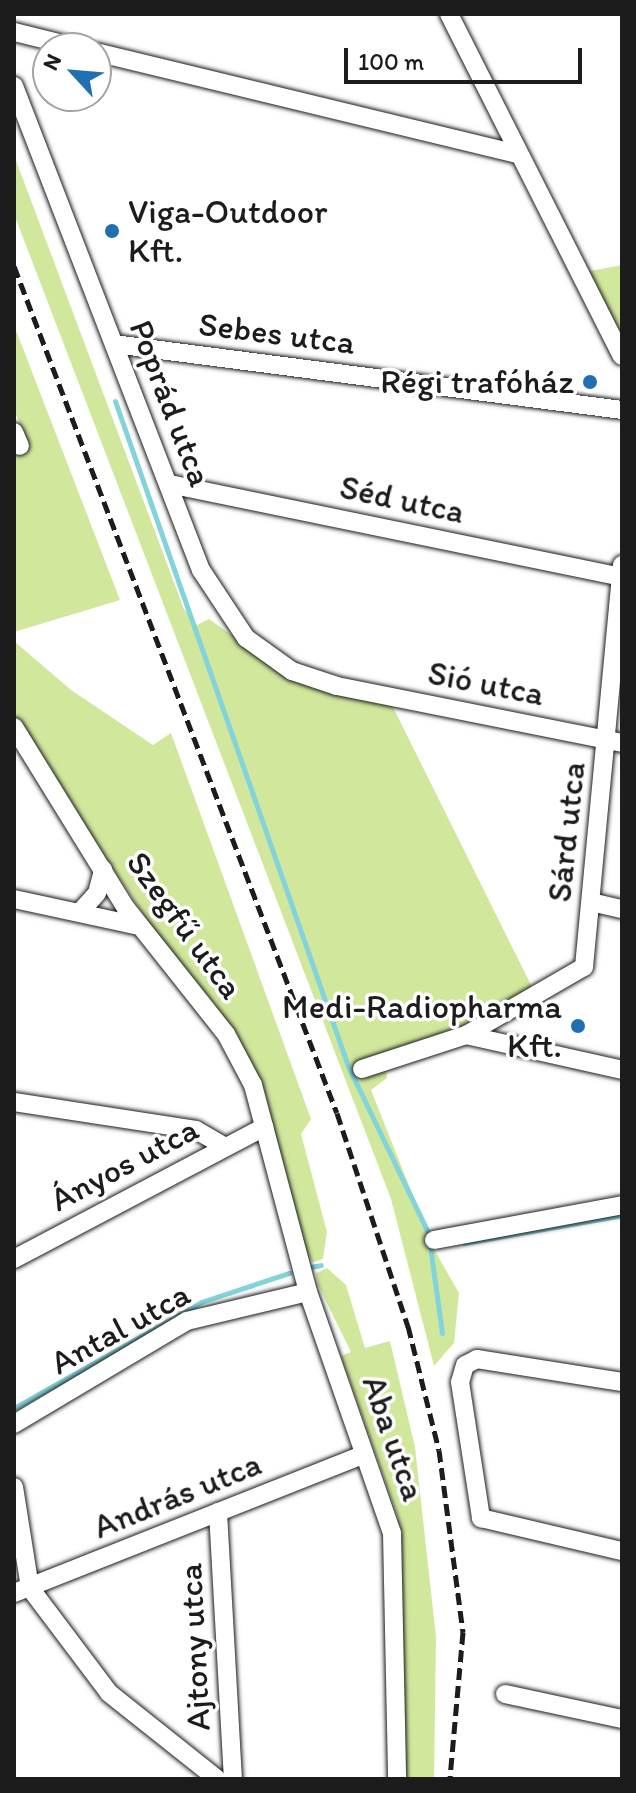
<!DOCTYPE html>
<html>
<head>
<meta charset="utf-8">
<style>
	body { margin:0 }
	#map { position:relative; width:636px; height:1793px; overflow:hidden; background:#fff; font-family:Itim,sans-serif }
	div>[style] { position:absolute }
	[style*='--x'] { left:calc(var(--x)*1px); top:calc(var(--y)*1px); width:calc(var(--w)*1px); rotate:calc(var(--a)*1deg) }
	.green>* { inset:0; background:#d1e79c }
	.stream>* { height:5px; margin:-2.5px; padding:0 2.5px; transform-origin:2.5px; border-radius:2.5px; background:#82d3da }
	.roads { filter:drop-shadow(0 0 2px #1c1c1c) drop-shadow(0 0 2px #1c1c1c) }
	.minor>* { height:18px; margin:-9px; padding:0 9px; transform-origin:9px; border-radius:9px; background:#fff }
	.rail>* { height:5px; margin-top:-2.5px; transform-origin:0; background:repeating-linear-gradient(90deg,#1c1c1c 0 12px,transparent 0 18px) }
	.dots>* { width:22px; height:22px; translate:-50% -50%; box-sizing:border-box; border:4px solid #fff; border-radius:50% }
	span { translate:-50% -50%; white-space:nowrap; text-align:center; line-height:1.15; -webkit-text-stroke:7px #fff; paint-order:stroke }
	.poi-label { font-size:34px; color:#1c1c1c }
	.left { translate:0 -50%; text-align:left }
	.right { translate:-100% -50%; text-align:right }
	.street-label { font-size:34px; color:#1c1c1c }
	.frame { position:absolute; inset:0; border:16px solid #1c1c1c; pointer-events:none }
	.north { position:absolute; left:32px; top:32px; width:80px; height:80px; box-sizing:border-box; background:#fff; border:2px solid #a4a4a4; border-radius:50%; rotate:296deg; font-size:22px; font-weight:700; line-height:32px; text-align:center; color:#1c1c1c }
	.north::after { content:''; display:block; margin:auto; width:28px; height:36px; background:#1f6fb2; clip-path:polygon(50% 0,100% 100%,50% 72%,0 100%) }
	.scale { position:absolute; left:344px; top:48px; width:238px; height:36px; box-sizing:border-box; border:4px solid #1c1c1c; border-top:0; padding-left:10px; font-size:24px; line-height:28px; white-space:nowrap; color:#1c1c1c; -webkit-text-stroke:6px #fff; paint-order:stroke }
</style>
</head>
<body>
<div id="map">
	<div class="green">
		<div style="clip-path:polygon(14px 155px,184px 609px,197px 625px,209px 619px,277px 667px,391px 703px,533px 989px,462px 1032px,385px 1063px,387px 1078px,371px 1090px,435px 1251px,459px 1293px,454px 1343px,434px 1366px,391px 1199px,14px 214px)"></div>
		<div style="clip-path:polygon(622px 265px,622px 342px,585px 272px)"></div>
		<div style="clip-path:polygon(14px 325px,120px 600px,14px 632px,14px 433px,21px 428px,14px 409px)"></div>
		<div style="clip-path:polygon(14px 641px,71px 690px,153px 745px,171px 733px,311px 1119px,301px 1134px,327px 1232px,323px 1259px,313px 1262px,305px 1252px,256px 1085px,14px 718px)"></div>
		<div style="clip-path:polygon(327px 1268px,346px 1285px,365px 1348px,390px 1341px,415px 1447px,436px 1637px,434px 1779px,405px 1779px,398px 1517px,341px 1356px,351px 1352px,318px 1285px,316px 1273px)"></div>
	</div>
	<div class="stream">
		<div style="--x:115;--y:401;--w:705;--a:70.69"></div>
		<div style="--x:348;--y:1066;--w:184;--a:64.3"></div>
		<div style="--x:428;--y:1232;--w:102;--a:82.1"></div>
		<div style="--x:464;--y:1243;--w:160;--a:-10"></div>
		<div style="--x:310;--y:1267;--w:11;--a:-10"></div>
		<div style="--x:14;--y:1408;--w:215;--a:-29.5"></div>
		<div style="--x:201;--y:1302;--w:93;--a:-18.2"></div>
	</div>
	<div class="roads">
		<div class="minor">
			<div style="--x:449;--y:14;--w:383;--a:63.2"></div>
			<div style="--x:14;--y:32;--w:67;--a:13.8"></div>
			<div style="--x:96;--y:52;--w:435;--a:13.6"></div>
			<div style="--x:14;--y:86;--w:519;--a:68.88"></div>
			<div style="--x:201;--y:570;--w:82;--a:56.5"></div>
			<div style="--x:246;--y:638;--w:57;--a:35.7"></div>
			<div style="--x:292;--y:671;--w:47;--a:18.4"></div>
			<div style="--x:337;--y:686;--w:291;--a:11.3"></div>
			<div style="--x:114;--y:344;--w:512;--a:7.4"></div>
			<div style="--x:14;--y:432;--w:15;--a:67"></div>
			<div style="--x:169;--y:484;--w:462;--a:11.6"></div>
			<div style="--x:14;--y:727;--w:213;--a:58.3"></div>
			<div style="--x:126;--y:908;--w:161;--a:51.6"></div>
			<div style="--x:226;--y:1034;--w:58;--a:62.1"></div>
			<div style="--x:253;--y:1085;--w:214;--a:75.1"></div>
			<div style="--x:308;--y:1292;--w:255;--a:70.8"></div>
			<div style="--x:392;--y:1533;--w:246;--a:88.8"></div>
			<div style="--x:14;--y:899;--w:128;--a:12.2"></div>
			<div style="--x:591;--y:902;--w:32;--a:13"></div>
			<div style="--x:80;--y:912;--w:25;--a:-48"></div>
			<div style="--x:97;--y:893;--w:24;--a:-75"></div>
			<div style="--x:466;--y:1035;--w:136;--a:-30"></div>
			<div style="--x:584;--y:967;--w:404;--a:-84.6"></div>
			<div style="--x:362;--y:1069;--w:109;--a:-18.1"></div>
			<div style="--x:466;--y:1035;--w:160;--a:12.6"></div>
			<div style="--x:14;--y:1102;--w:184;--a:8.7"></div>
			<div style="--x:196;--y:1130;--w:34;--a:30"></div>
			<div style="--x:434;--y:1240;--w:191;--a:-10.5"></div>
			<div style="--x:14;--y:1259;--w:283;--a:-27.8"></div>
			<div style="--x:622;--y:1382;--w:147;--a:-171"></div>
			<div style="--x:477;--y:1359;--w:13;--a:153"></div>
			<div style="--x:465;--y:1365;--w:18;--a:106"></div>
			<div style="--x:460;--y:1382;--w:138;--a:81.2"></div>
			<div style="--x:481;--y:1518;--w:145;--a:13.2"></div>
			<div style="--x:14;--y:1424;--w:201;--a:-30.8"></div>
			<div style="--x:187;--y:1321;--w:124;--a:-13.5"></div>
			<div style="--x:14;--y:1487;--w:102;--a:81"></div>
			<div style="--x:30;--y:1588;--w:131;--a:53"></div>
			<div style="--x:109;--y:1693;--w:138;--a:38.5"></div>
			<div style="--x:218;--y:1512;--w:267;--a:86.8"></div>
			<div style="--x:14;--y:1593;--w:375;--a:-21.6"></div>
			<div style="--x:505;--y:1694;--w:120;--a:12.1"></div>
		</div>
	</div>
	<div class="rail">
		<div style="--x:14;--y:266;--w:906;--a:69.13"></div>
		<div style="--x:337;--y:1113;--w:225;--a:71.6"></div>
		<div style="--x:408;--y:1326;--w:128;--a:76"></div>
		<div style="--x:439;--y:1450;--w:184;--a:82.5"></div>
		<div style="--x:463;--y:1632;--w:148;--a:95.1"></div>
	</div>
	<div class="dots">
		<div style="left:112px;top:231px;background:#1f6fb2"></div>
		<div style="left:590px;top:382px;background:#1f6fb2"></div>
		<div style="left:578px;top:1026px;background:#1f6fb2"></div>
	</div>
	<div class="poi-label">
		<span class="left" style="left:128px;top:231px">Viga-Outdoor<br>Kft.</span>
		<span class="right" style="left:574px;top:382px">Régi trafóház</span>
		<span class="right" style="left:562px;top:1026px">Medi-Radiopharma<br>Kft.</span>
	</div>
	<div class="street-label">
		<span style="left:277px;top:333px;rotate:7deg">Sebes utca</span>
		<span style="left:171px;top:403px;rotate:69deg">Poprád utca</span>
		<span style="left:402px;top:499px;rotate:12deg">Séd utca</span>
		<span style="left:486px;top:683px;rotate:11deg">Sió utca</span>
		<span style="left:566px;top:832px;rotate:-84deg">Sárd utca</span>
		<span style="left:185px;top:925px;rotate:54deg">Szegfű utca</span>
		<span style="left:124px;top:1164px;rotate:-28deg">Ányos utca</span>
		<span style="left:120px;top:1328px;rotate:-29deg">Antal utca</span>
		<span style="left:394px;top:1438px;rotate:71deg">Aba utca</span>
		<span style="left:177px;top:1495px;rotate:-22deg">András utca</span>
		<span style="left:194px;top:1647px;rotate:-93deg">Ajtony utca</span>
	</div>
	<div class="frame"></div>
	<div class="north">N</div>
	<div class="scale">100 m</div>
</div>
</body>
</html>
